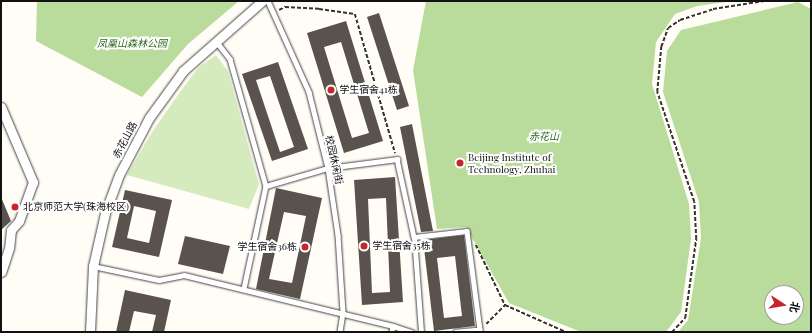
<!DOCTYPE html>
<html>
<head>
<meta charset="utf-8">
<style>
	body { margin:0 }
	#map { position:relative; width:812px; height:333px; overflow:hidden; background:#fffdf5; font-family:"Playfair Display","Noto Sans SC",serif }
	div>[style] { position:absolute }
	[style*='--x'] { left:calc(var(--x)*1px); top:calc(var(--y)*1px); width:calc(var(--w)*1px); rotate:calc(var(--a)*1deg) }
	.green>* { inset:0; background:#d5ebbd }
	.forest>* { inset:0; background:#b9dc9c }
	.building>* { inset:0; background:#5a524d }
	.path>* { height:1.5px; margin-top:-0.75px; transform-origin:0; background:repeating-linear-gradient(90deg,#333 0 4px,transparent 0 6px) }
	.roads { filter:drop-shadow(0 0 1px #444) drop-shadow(0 0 1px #444) }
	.lane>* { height:4.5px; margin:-2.25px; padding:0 2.25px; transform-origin:2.25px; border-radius:2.25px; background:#fff }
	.street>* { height:9px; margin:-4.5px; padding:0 4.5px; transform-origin:4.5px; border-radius:4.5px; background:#fff }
	.dots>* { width:11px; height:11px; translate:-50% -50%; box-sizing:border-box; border:2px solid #fff; border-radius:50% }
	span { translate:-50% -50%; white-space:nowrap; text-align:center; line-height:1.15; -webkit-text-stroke:4px #fff; paint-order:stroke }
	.park-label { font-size:10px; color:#2f6b1f; font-style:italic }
	.poi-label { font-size:10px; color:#111 }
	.left { translate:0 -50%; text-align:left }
	.right { translate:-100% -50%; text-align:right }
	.street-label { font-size:10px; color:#111 }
	.frame { position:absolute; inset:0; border:2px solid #111; pointer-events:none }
	.north { position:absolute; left:764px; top:285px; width:40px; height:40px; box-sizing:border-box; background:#fff; border:1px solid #a0a0a0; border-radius:50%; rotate:102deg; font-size:11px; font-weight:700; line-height:16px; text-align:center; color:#111 }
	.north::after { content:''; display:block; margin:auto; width:14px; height:18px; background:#c4262e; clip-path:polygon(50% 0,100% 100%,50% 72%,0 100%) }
</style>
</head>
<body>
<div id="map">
	<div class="green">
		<div style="clip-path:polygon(216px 55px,228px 71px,259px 184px,249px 209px,127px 175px,152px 132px,180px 92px,198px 68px)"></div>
	</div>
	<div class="forest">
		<div style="clip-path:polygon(37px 1px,239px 1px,188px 44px,142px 97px,36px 41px)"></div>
		<div style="clip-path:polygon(426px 1px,733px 1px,697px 6px,675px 14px,656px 42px,652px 84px,689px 204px,691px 239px,681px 312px,666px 332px,581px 332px,509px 303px,466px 227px,437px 229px,413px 70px)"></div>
		<div style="clip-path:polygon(evenodd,798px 2px,811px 9px,811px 332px,678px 332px,688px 320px,701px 238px,699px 202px,663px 92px,667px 51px,681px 30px,798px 2px,772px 293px,796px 293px,796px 317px,772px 317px,772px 293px)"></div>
	</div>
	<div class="building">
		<div style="clip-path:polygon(379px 13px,409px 106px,397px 110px,367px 17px)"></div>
		<div style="clip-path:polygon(evenodd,346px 21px,383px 141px,344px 153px,307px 33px,346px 21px,341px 42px,369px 133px,352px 138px,324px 47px,341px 42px)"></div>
		<div style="clip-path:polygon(evenodd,278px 62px,308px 149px,272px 161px,242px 74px,278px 62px,270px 76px,294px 147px,280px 152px,256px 80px,270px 76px)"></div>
		<div style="clip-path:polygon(412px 124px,433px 231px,421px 232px,400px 127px)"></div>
		<div style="clip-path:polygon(evenodd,395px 177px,403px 302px,362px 305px,354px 180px,395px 177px,386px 198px,390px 292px,372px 293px,368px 199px,386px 198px)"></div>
		<div style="clip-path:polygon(evenodd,276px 188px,322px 198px,300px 299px,256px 289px,276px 188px,284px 212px,306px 216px,292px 283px,269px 279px,284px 212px)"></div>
		<div style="clip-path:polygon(evenodd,125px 190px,172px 200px,159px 257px,112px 247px,125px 190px,134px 206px,156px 211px,149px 243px,127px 238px,134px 206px)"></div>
		<div style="clip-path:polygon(1px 197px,11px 221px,1px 230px)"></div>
		<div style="clip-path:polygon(evenodd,464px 235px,475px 326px,434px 331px,423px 240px,464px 235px,455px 256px,462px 316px,444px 318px,437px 258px,455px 256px)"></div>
		<div style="clip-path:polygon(185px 236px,230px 246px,223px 274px,178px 264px)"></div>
		<div style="clip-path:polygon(125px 290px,171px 300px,164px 332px,152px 332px,156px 315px,134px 311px,129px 332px,116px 332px)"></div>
	</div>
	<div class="path">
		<div style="--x:279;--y:10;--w:7;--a:-27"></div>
		<div style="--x:285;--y:7;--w:34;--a:3"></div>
		<div style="--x:319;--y:9;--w:36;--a:8"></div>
		<div style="--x:355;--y:14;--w:145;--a:73.9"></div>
		<div style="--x:476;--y:245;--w:67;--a:64.2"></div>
		<div style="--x:505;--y:305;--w:67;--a:23.9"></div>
		<div style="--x:486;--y:324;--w:27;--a:-45"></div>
		<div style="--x:672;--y:332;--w:19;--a:-47"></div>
		<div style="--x:685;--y:318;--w:80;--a:-82.1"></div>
		<div style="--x:696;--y:239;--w:37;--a:-93"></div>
		<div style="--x:694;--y:202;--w:116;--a:-108.6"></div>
		<div style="--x:657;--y:92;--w:45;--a:-84.9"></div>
		<div style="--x:661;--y:47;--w:20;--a:-70"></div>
		<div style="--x:668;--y:28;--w:14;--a:-34"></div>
		<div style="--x:680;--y:20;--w:35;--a:-18"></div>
		<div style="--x:713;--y:9;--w:52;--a:-8.9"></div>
	</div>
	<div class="roads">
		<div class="lane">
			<div style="--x:268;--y:1;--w:100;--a:65.7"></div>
			<div style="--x:309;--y:92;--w:78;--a:76"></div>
			<div style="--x:328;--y:168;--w:68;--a:81.5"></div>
			<div style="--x:338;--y:235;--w:78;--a:86.3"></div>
			<div style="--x:343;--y:313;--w:19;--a:99"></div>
			<div style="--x:216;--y:41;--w:23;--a:52"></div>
			<div style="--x:230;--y:59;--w:132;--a:74.2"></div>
			<div style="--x:266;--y:186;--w:105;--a:102.1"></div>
			<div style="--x:266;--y:186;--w:65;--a:-16.2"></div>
			<div style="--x:328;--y:168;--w:70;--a:-7.4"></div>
			<div style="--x:397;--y:159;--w:80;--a:77.7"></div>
			<div style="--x:93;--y:266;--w:67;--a:12"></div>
			<div style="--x:159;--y:280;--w:25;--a:-11"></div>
			<div style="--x:184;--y:275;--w:215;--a:13.7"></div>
			<div style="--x:393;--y:326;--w:6;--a:99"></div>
			<div style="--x:393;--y:326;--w:20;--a:18"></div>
			<div style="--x:421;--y:332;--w:95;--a:-94.2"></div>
			<div style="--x:414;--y:237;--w:53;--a:-6.5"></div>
			<div style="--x:467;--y:231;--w:100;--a:82.5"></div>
			<div style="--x:480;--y:330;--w:24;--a:175"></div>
		</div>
		<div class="street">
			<div style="--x:1;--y:107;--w:82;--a:66.9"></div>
			<div style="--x:33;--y:182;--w:41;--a:109.7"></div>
			<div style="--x:19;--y:221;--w:12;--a:132"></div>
			<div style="--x:11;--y:230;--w:18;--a:96"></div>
			<div style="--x:9;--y:248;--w:25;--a:108"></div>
			<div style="--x:90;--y:332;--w:66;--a:-87.4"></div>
			<div style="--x:93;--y:266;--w:54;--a:-77.2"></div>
			<div style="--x:105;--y:213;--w:40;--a:-69.8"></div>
			<div style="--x:119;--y:175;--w:64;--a:-62.2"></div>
			<div style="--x:149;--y:118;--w:58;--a:-54.1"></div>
			<div style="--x:183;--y:71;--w:106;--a:-41.5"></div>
		</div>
	</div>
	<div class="dots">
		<div style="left:331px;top:90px;background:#c4262e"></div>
		<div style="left:460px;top:163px;background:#c4262e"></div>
		<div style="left:15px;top:207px;background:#c4262e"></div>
		<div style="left:364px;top:246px;background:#c4262e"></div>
		<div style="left:305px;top:247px;background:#c4262e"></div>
	</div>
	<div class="park-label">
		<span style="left:132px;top:44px">凤凰山森林公园</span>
		<span style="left:544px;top:137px">赤花山</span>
	</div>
	<div class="poi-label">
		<span class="left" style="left:339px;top:90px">学生宿舍41栋</span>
		<span class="left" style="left:468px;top:163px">Beijing Institute of<br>Technology, Zhuhai</span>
		<span class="left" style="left:23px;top:207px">北京师范大学(珠海校区)</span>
		<span class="left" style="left:372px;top:246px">学生宿舍35栋</span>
		<span class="right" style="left:297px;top:247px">学生宿舍36栋</span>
	</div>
	<div class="street-label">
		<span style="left:125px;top:140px;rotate:-62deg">赤花山路</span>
		<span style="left:334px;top:160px;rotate:78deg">校园休闲街</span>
	</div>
	<div class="frame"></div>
	<div class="north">北</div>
</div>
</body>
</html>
